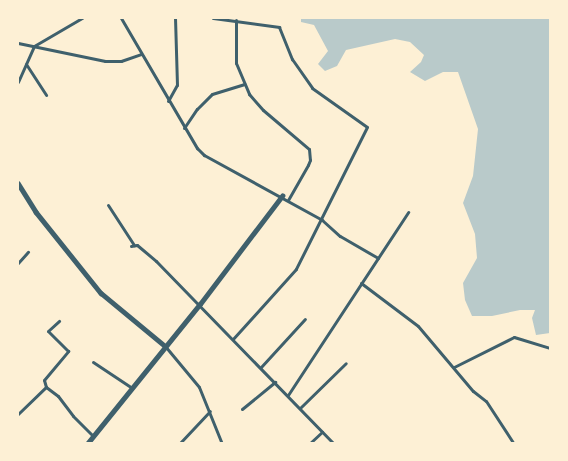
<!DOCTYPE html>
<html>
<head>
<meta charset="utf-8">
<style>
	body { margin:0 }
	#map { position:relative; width:568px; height:461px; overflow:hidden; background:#fdf0d5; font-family:"Titillium Web",sans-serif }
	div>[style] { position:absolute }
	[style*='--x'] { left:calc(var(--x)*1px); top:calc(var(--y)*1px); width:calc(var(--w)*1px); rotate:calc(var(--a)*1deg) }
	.green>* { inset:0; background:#b9caca }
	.minor>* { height:3px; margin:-1.5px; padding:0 1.5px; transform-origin:1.5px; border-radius:1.5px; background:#3f606c }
	.tertiary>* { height:4.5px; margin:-2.25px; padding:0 2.25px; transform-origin:2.25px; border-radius:2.25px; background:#3f606c }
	span { translate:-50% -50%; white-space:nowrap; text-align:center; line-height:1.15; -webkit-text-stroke:4px #fdf0d5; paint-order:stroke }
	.frame { position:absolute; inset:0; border:19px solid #fdf0d5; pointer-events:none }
</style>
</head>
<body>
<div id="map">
	<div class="green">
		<div style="clip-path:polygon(301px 18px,550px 18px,550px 333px,536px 335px,532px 318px,535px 310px,520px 310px,492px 316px,472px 316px,465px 300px,463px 283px,477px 258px,475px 234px,463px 203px,473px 176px,478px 129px,458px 72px,443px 72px,425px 81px,410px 72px,421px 62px,424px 55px,410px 42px,395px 39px,346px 50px,337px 66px,325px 71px,318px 64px,328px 51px,314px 25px,301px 22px)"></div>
	</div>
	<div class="minor">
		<div style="--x:121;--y:18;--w:151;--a:59.7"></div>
		<div style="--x:197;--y:148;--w:10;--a:45"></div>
		<div style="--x:204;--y:155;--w:135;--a:28.8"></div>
		<div style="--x:322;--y:220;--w:24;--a:42"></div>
		<div style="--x:340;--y:236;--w:44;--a:30.1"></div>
		<div style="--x:213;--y:18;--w:67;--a:7.8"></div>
		<div style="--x:279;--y:27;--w:35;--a:68"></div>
		<div style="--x:292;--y:59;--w:35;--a:55"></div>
		<div style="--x:312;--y:88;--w:67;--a:35.3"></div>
		<div style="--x:367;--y:127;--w:159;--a:116.6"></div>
		<div style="--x:296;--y:269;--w:94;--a:132"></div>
		<div style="--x:236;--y:20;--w:43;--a:90"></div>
		<div style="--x:236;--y:63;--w:34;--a:67"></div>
		<div style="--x:249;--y:94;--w:21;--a:49"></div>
		<div style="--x:263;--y:110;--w:60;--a:40.3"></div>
		<div style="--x:309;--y:149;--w:11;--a:85"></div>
		<div style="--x:310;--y:160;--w:5;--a:112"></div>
		<div style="--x:308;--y:165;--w:40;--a:119.7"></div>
		<div style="--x:18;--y:43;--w:89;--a:11.7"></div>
		<div style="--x:105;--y:61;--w:16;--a:0"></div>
		<div style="--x:121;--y:61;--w:21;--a:-19"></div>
		<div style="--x:26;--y:64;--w:37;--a:57"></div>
		<div style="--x:18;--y:82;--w:39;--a:-66"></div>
		<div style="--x:34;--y:46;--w:56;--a:-30.3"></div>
		<div style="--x:168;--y:101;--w:18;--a:-61"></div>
		<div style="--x:177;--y:85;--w:67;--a:-91.7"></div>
		<div style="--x:184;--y:128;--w:23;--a:-56"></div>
		<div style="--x:197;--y:109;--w:21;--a:-45"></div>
		<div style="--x:212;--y:94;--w:34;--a:-17"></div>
		<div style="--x:108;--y:205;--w:48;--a:57"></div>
		<div style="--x:131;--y:246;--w:6;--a:-9"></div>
		<div style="--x:137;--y:245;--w:25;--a:40"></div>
		<div style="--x:156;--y:261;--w:255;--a:45.8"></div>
		<div style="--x:18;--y:263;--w:15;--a:-48"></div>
		<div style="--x:361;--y:283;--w:71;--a:37"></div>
		<div style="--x:418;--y:326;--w:85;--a:49.8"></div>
		<div style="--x:473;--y:391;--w:16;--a:38"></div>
		<div style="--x:486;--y:401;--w:51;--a:56.9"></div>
		<div style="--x:165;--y:346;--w:53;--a:50.3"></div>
		<div style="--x:199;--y:387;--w:61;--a:68"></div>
		<div style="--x:93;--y:362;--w:47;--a:33.7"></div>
		<div style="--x:261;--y:367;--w:65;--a:-47.5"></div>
		<div style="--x:454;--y:367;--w:67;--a:-26.6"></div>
		<div style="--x:514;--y:337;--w:38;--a:17"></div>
		<div style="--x:46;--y:387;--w:7;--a:-106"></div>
		<div style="--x:44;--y:380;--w:38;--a:-50"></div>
		<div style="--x:68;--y:351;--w:28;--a:-135"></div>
		<div style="--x:48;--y:331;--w:15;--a:-42"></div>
		<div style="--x:288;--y:395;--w:219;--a:-56.7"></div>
		<div style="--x:300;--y:408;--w:64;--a:-44.4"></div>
		<div style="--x:242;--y:409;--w:43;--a:-39.3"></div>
		<div style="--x:18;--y:414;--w:39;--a:-44"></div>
		<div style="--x:46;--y:387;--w:15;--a:37"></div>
		<div style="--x:58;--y:396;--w:25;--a:53"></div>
		<div style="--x:73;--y:416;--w:28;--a:45"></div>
		<div style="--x:179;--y:444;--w:45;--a:-46.8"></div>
		<div style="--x:309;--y:444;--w:18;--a:-43"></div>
	</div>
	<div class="tertiary">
		<div style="--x:18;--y:183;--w:34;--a:58"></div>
		<div style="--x:36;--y:212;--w:104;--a:51.3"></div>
		<div style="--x:101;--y:293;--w:83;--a:39.6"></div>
		<div style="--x:87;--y:444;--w:180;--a:-51.1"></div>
		<div style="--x:200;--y:304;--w:136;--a:-52.8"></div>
	</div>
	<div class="frame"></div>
</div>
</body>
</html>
